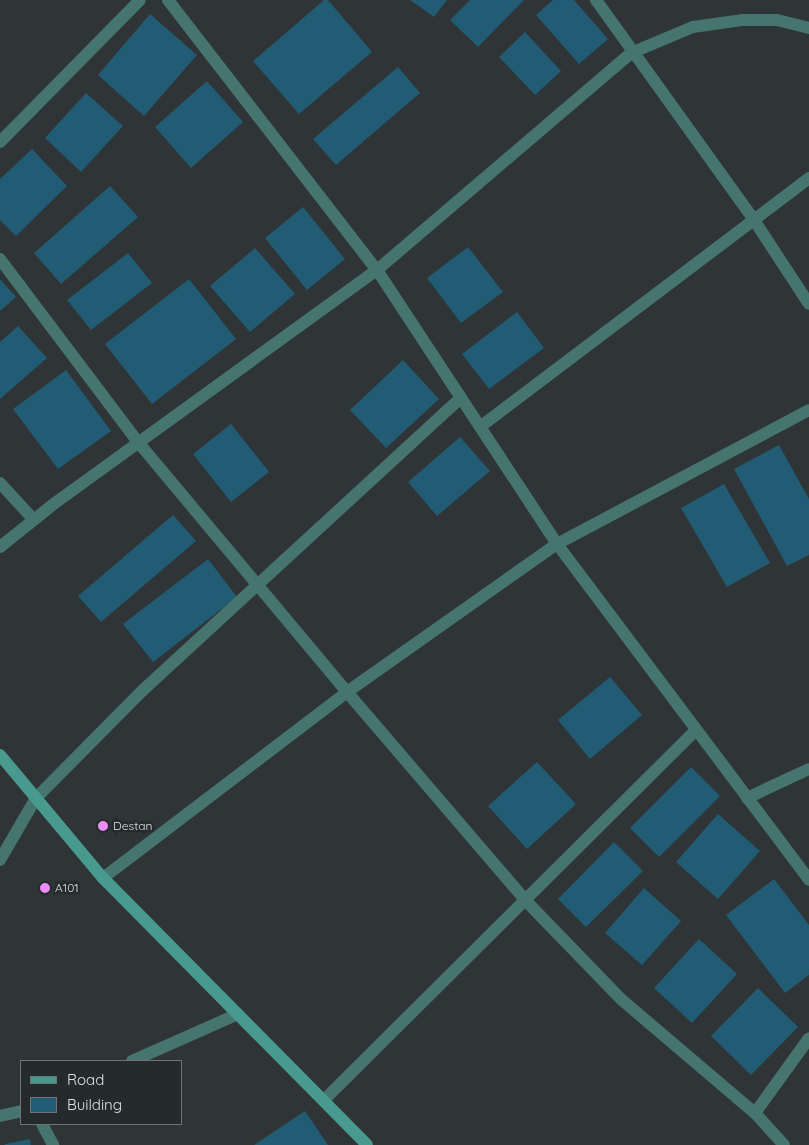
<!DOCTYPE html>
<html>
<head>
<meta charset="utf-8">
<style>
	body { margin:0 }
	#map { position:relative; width:809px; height:1145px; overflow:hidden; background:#2f3536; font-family:Quicksand,sans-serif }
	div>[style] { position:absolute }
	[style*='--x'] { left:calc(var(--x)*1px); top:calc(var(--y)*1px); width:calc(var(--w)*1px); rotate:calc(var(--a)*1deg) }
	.building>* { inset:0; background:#215b74 }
	.minor>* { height:12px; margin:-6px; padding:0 6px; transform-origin:6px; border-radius:6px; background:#45756e }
	.secondary>* { height:12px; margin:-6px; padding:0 6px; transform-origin:6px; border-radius:6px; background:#499a8e }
	.dots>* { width:14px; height:14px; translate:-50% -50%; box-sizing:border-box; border:2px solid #252b2c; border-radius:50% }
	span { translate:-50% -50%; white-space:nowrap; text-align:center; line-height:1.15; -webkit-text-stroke:5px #252b2c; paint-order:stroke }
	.poi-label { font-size:12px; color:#dde1e1 }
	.left { translate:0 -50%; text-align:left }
	.legend { position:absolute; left:20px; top:1060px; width:162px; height:65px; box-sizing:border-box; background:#252b2c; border:1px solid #6f7474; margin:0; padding:6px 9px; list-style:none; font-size:15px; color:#dde1e1 }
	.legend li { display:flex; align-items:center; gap:10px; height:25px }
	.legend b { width:25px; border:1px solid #6f7474 }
</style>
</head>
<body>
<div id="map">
	<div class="building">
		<div style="clip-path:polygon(324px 0,328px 0,372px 52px,299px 114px,253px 61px)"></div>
		<div style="clip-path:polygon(410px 0,447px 0,434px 17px)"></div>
		<div style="clip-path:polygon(470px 0,524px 0,478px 47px,450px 20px)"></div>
		<div style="clip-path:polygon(553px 0,574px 0,608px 39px,579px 64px,536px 15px)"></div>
		<div style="clip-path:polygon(150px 14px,197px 55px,144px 116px,98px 75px)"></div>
		<div style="clip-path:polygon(525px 32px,561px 71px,535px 95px,499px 57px)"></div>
		<div style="clip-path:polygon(398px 67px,420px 93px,336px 165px,313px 139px)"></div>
		<div style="clip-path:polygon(207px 81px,243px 122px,191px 168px,155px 127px)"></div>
		<div style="clip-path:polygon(86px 93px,123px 126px,81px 172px,45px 138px)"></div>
		<div style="clip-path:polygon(32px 149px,67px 186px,16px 236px,0 220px,0 179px)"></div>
		<div style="clip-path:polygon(110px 186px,138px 217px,61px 284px,34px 253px)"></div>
		<div style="clip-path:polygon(303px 207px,345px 259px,307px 290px,265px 238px)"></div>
		<div style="clip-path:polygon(468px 247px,503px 292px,461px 323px,427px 278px)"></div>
		<div style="clip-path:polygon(255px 248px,295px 294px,250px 332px,210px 286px)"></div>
		<div style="clip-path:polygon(128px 253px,152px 283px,91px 330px,67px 300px)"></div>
		<div style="clip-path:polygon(0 279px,16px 297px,0 311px)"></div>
		<div style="clip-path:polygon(189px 279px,236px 339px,152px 404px,105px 344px)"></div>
		<div style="clip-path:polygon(517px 312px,544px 348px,489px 389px,462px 354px)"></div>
		<div style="clip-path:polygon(18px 326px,47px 358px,0 399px,0 342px)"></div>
		<div style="clip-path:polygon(403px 360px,439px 399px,386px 448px,350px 410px)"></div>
		<div style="clip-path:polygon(66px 370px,111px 431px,58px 469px,13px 409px)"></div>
		<div style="clip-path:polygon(231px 424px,269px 472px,231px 502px,193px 454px)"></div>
		<div style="clip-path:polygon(460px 437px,490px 471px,437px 516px,408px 482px)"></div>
		<div style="clip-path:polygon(779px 445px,809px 499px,809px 555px,787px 566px,734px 469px)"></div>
		<div style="clip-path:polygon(724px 484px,770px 563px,727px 587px,681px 508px)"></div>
		<div style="clip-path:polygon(173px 515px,196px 541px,101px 622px,78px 596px)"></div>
		<div style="clip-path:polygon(208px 559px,237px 597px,153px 662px,123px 624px)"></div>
		<div style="clip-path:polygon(610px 677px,642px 715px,590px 759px,558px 720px)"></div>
		<div style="clip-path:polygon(537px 762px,576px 804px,527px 849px,488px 806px)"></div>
		<div style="clip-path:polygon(691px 767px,720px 796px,659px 857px,630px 828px)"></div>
		<div style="clip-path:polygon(718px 814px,760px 851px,718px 899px,676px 862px)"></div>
		<div style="clip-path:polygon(614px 842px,643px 871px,586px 927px,558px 899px)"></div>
		<div style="clip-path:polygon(774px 879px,809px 925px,809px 975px,785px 993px,726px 915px)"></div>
		<div style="clip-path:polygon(644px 888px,681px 921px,642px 965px,605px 933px)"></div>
		<div style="clip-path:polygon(699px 939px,737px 974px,692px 1023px,654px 988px)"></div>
		<div style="clip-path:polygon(758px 988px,798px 1027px,751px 1075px,711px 1036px)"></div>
		<div style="clip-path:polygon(305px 1111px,328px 1145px,254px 1145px)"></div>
		<div style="clip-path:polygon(30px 1139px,31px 1145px,5px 1145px,5px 1144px)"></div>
	</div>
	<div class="minor">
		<div style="--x:168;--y:0;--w:341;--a:52.3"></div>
		<div style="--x:377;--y:270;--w:328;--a:56.7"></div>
		<div style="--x:557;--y:544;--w:420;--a:53.1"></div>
		<div style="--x:596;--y:0;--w:271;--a:54.3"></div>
		<div style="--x:754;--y:220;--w:100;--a:56.8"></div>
		<div style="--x:0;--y:142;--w:199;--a:-45.4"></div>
		<div style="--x:0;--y:259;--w:229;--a:53"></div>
		<div style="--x:138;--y:442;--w:326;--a:50.1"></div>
		<div style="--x:347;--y:692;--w:275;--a:49.4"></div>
		<div style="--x:526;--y:901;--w:138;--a:45.9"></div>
		<div style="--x:622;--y:1000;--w:175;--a:40.4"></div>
		<div style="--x:755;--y:1113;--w:92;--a:-54.2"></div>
		<div style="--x:480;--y:427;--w:413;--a:-37.1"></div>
		<div style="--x:0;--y:483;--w:50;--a:47.4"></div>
		<div style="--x:0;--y:547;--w:70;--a:-38.7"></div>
		<div style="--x:55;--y:503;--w:397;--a:-35.9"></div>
		<div style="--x:377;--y:270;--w:334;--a:-40.5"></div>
		<div style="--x:631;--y:53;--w:67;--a:-22.8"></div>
		<div style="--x:693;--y:27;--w:49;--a:-8.1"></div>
		<div style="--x:742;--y:20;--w:35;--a:0"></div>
		<div style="--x:777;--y:20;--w:33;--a:14"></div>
		<div style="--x:747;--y:798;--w:68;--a:-25.1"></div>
		<div style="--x:0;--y:860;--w:72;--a:-59.9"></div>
		<div style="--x:36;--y:798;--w:151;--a:-45.3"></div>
		<div style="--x:142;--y:691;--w:433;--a:-42.6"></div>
		<div style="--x:103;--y:878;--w:307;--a:-37.3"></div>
		<div style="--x:347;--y:692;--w:257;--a:-35.2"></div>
		<div style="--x:557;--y:544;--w:285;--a:-28"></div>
		<div style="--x:132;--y:1061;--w:116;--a:-23.9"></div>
		<div style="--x:324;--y:1100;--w:525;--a:-44.85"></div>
		<div style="--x:755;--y:1113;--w:43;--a:47.8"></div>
		<div style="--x:0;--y:1116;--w:22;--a:-13"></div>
		<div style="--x:42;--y:1124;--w:24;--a:62"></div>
	</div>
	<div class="secondary">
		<div style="--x:0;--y:755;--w:160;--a:50.1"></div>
		<div style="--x:103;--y:878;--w:375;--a:45.3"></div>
	</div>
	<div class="dots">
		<div style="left:103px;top:826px;background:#ef8bf6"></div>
		<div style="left:45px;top:888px;background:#ef8bf6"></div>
	</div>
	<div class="poi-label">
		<span class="left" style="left:113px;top:826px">Destan</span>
		<span class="left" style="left:55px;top:888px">A101</span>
	</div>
	<ul class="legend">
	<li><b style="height:6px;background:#499a8e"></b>Road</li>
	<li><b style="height:14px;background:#215b74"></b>Building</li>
	</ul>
</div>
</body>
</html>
